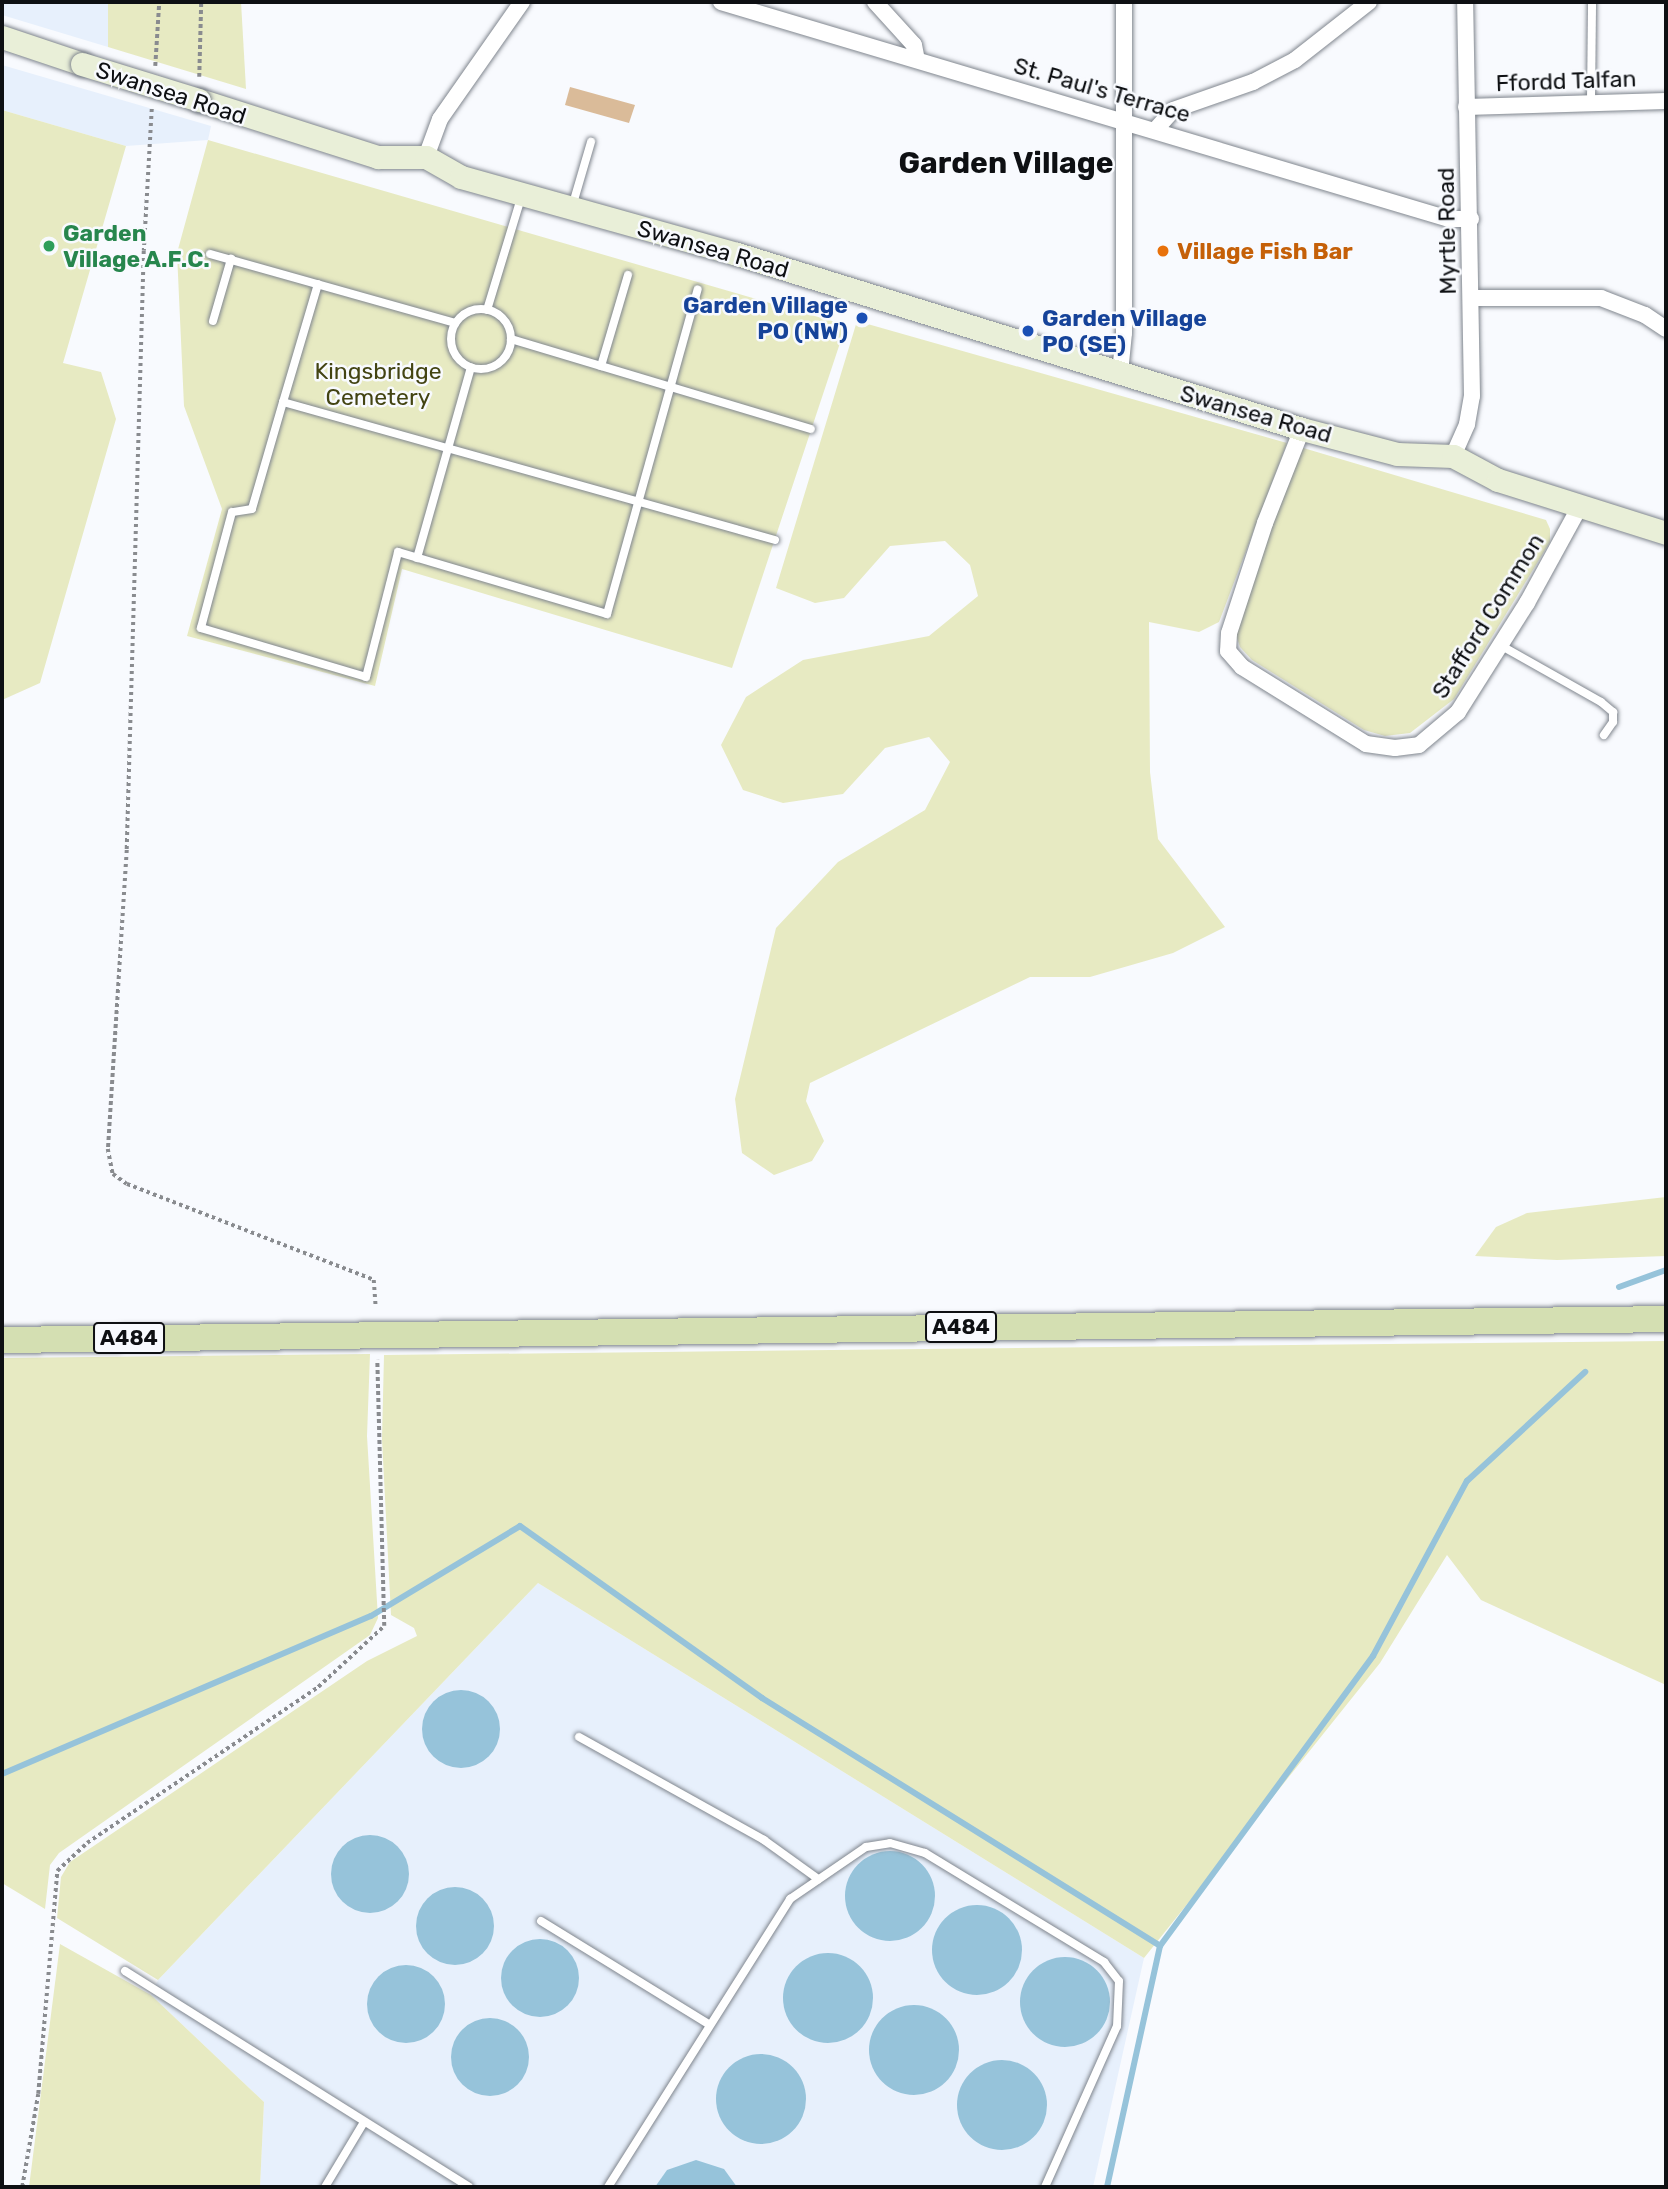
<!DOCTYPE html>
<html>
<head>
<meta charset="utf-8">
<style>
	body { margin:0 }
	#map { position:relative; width:1668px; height:2189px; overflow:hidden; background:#f8fafe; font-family:Rubik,sans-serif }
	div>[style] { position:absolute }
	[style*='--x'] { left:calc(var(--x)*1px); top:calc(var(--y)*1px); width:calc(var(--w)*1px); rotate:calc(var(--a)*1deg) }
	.built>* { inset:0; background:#e7f0fc }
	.green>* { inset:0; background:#e7eac2 }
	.water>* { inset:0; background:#96c3da }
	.round { border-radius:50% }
	.stream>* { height:6px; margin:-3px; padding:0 3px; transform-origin:3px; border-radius:3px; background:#96c3da }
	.building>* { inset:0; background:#dabb99 }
	.path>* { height:3.5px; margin-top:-1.75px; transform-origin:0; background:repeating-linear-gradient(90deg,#898b8f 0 3.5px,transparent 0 7px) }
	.roads { filter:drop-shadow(0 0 2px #80868e) drop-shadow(0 0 2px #80868e) }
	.lane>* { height:8px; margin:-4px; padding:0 4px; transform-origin:4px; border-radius:4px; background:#fff }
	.lane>.ring { margin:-4px; padding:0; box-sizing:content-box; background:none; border:8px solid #fff; border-radius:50% }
	.street>* { height:16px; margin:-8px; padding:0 8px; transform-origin:8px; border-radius:8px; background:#fff }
	.secondary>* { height:23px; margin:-11.5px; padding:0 11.5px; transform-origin:11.5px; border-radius:11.5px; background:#e9efd8 }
	.primary>* { height:26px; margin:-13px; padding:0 13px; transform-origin:13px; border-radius:13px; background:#d4dfb2 }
	.bridges { filter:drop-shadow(0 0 2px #80868e) drop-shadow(0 0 2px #80868e) }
	.secondary-bridge>* { height:23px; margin:-11.5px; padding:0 11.5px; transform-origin:11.5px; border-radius:11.5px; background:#e9efd8 }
	.dots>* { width:19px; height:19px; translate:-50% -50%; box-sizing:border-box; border:4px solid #f8fafe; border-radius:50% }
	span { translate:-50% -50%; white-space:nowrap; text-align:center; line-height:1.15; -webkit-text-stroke:5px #f8fafe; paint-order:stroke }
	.shield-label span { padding:2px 5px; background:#f8fafe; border:2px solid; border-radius:5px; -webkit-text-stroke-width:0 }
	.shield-label { font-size:21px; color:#0e1013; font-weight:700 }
	.street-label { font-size:23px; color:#0e1013 }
	.leisure-label { font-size:23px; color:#27864d; font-weight:700 }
	.left { translate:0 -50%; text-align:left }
	.food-label { font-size:23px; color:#c56008; font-weight:700 }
	.transit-label { font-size:23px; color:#164399; font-weight:700 }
	.right { translate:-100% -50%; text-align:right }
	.park-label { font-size:23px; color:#434412 }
	.district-label { font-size:30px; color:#0e1013; font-weight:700 }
	.frame { position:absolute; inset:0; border:4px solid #0e1013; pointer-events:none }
</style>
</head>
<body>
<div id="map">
	<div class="built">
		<div style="clip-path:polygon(2px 2px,108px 2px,108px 47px,2px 15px)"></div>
		<div style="clip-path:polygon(2px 65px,211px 126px,208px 140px,126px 146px,2px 110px)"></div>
		<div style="clip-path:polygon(538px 1583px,1144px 1958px,1093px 2187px,260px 2187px,264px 2102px,151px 1995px,158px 1980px)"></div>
	</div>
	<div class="green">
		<div style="clip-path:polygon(108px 2px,241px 2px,246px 89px,108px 47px)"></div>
		<div style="clip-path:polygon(2px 110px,126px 146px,63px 363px,101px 372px,116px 419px,40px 683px,2px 700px)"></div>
		<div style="clip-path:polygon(208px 140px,846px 325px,732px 668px,402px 569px,375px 686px,187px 636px,222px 509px,184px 406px,177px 253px)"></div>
		<div style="clip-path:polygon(857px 321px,1287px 443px,1219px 622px,1199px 632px,1149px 622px,1150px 772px,1158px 839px,1225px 927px,1173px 953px,1090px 977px,1030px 977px,810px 1083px,806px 1101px,824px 1141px,812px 1161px,774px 1175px,742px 1153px,735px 1099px,776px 928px,838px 862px,925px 810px,950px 762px,929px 737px,885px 748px,843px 794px,783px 803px,743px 790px,721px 745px,746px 697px,803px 660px,929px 636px,978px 596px,970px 565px,945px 541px,890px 546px,844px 598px,815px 603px,776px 588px)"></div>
		<div style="clip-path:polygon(1300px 447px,1546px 520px,1550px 529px,1550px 542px,1454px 699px,1410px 733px,1385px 736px,1364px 730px,1252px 660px,1240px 647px,1235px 632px)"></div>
		<div style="clip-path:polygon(1666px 1197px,1666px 1256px,1557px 1260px,1475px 1256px,1496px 1227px,1527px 1213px)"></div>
		<div style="clip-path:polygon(1666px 1341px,1666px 1685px,1481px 1600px,1447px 1555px,1380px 1663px,1144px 1958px,538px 1583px,158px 1980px,57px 1918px,61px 1877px,70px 1862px,367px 1661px,417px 1636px,414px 1628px,391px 1615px,382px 1439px,384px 1355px)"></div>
		<div style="clip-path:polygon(370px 1354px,367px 1436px,378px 1618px,370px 1635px,59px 1853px,50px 1865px,45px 1909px,2px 1883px,2px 1358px)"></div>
		<div style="clip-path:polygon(60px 1944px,151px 1995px,264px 2102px,260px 2187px,29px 2187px)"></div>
	</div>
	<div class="water">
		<div class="round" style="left:422px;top:1690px;width:78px;height:78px"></div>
		<div class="round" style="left:331px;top:1835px;width:78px;height:78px"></div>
		<div class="round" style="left:845px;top:1851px;width:90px;height:90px"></div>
		<div class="round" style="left:416px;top:1887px;width:78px;height:78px"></div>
		<div class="round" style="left:932px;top:1905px;width:90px;height:90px"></div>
		<div class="round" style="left:501px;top:1939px;width:78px;height:78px"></div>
		<div class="round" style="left:783px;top:1953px;width:90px;height:90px"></div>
		<div class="round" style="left:1020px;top:1957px;width:90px;height:90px"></div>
		<div class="round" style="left:367px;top:1965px;width:78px;height:78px"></div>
		<div class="round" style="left:869px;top:2005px;width:90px;height:90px"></div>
		<div class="round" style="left:451px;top:2018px;width:78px;height:78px"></div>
		<div class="round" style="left:716px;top:2054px;width:90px;height:90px"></div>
		<div class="round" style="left:957px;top:2060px;width:90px;height:90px"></div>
		<div style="clip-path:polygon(696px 2160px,724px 2169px,737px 2187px,655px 2187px,667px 2170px)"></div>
	</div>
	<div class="stream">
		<div style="--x:1619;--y:1287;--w:50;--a:-19.9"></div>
		<div style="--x:2;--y:1774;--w:401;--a:-23.2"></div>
		<div style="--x:371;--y:1616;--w:174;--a:-31.1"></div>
		<div style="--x:520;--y:1526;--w:297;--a:35.4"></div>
		<div style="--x:762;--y:1698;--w:469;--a:31.9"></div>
		<div style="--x:1107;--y:2187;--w:247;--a:-77.6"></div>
		<div style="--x:1160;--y:1946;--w:360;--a:-53.7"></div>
		<div style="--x:1373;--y:1656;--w:199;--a:-61.8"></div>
		<div style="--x:1467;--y:1481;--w:161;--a:-42.7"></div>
	</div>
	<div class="building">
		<div style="clip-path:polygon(570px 87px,635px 105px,629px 123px,565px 105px)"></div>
	</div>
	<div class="path">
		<div style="--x:155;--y:66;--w:64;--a:-86.4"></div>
		<div style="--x:199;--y:77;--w:75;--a:-88.5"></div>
		<div style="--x:152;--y:109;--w:142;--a:93.2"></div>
		<div style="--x:144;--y:251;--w:599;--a:91.63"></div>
		<div style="--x:127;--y:850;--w:300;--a:93.6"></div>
		<div style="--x:108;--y:1149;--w:25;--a:79"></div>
		<div style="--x:113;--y:1174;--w:17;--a:36"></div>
		<div style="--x:127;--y:1184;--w:265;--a:21.2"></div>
		<div style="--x:374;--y:1280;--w:26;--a:86"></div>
		<div style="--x:22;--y:2187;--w:94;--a:-80.2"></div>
		<div style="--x:38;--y:2094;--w:224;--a:-85.1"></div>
		<div style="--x:57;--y:1871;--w:41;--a:-43"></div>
		<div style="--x:87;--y:1843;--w:279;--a:-34"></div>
		<div style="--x:318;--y:1687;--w:90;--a:-42.7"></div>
		<div style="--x:384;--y:1626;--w:266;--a:-91.5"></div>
	</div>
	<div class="roads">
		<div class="lane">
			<div style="--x:1591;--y:102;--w:100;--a:-89.4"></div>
			<div style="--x:572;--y:207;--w:68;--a:-73.7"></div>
			<div style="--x:210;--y:254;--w:255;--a:15.7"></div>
			<div style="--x:318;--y:284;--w:123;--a:106.5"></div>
			<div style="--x:283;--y:402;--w:511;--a:15.67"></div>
			<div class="ring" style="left:451px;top:309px;width:52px;height:52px"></div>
			<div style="--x:487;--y:310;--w:120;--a:-73.1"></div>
			<div style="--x:213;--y:321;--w:65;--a:-73.8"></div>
			<div style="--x:511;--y:339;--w:313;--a:16.7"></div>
			<div style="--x:601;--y:366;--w:95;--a:-73.5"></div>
			<div style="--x:283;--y:402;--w:111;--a:106.2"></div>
			<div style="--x:252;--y:509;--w:20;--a:171"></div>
			<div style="--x:232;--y:512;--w:120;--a:105"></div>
			<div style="--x:201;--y:628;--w:172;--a:16.5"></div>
			<div style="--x:366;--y:677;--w:129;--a:-75.6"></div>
			<div style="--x:398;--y:552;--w:218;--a:16.5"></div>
			<div style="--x:607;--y:614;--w:337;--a:-74.4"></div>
			<div style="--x:417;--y:558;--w:198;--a:-74.2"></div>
			<div style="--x:1500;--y:645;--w:116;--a:29.4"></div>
			<div style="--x:1601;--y:702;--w:16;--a:40"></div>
			<div style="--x:1613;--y:712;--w:10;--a:90"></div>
			<div style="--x:1613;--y:722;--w:16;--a:125"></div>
			<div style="--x:579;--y:1737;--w:212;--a:29.1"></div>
			<div style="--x:764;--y:1840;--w:67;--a:35.8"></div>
			<div style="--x:541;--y:1921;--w:198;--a:31.6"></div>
			<div style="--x:125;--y:1971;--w:406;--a:32.1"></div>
			<div style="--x:325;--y:2187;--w:76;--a:-59"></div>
			<div style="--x:608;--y:2187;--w:341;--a:-57.7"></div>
			<div style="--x:790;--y:1899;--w:92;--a:-34.4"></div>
			<div style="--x:866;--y:1847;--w:24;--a:-9"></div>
			<div style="--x:890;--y:1843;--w:36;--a:16"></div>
			<div style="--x:925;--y:1853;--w:210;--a:31.3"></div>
			<div style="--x:1104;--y:1962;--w:24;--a:52"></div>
			<div style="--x:1119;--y:1981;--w:45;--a:92.5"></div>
			<div style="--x:1117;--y:2026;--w:176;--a:114.1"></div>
		</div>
		<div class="street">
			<div style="--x:721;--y:2;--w:760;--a:16.6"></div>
			<div style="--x:1449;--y:219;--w:22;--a:0"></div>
			<div style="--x:875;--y:2;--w:58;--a:47.8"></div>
			<div style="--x:914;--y:45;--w:15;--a:79"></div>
			<div style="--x:1466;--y:107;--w:200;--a:-1.7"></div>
			<div style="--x:1157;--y:128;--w:24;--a:-48"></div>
			<div style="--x:1173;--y:110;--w:85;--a:-19.3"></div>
			<div style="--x:1253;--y:82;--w:47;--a:-27.6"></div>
			<div style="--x:1295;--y:60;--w:94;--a:-38.1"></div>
			<div style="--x:426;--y:157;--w:40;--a:-69.8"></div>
			<div style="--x:440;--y:119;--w:143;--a:-55"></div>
			<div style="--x:1472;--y:298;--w:129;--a:0"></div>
			<div style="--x:1601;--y:298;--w:47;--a:21.1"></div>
			<div style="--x:1645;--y:315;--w:25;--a:34"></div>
			<div style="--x:1120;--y:373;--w:40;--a:-84.3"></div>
			<div style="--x:1124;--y:333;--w:331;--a:-90"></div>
			<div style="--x:1302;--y:429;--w:101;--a:111.5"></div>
			<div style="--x:1265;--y:523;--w:116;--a:108.1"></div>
			<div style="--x:1229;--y:633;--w:18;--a:93"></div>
			<div style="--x:1228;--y:651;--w:21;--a:49"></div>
			<div style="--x:1242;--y:667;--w:146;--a:31.8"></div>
			<div style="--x:1366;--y:744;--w:29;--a:8"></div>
			<div style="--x:1395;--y:748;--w:24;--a:-7"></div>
			<div style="--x:1419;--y:745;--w:51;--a:-40.2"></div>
			<div style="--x:1458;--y:712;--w:129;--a:-57.7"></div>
			<div style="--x:1527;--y:603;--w:111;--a:-61.3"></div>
			<div style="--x:1453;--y:456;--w:35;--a:-66"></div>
			<div style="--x:1467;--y:424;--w:28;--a:-80"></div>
			<div style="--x:1472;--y:396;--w:394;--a:-91"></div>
		</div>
		<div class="secondary">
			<div style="--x:2;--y:37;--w:84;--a:18.6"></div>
			<div style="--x:199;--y:100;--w:188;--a:17.7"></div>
			<div style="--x:378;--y:157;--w:48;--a:0"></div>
			<div style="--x:426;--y:157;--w:40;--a:29.7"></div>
			<div style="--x:461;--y:177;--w:287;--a:15.6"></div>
			<div style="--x:737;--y:254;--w:591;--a:17.21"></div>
			<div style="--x:1302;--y:429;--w:98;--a:14.7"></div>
			<div style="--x:1397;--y:454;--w:56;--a:2"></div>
			<div style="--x:1453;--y:456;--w:51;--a:28.1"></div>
			<div style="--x:1498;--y:480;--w:176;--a:17.5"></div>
		</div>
		<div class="primary">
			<div style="--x:2;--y:1340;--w:1664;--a:-0.72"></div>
		</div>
	</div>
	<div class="bridges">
		<div class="secondary-bridge">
			<div style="--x:82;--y:64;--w:122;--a:17.1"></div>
		</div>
	</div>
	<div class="dots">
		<div style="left:49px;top:246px;background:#2e9e5b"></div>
		<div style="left:1163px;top:251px;background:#e8710a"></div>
		<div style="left:862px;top:318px;background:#1a4fb4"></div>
		<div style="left:1028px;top:331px;background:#1a4fb4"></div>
	</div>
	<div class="shield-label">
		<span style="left:961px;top:1327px">A484</span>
		<span style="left:129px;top:1338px">A484</span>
	</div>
	<div class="street-label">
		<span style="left:1566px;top:81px;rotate:-2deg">Ffordd Talfan</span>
		<span style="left:1102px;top:90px;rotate:16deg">St. Paul's Terrace</span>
		<span style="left:171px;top:93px;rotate:18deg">Swansea Road</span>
		<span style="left:1447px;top:231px;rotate:-91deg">Myrtle Road</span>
		<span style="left:713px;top:249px;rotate:16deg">Swansea Road</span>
		<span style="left:1256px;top:414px;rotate:16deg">Swansea Road</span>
		<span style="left:1488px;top:616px;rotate:-58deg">Stafford Common</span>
	</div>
	<div class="leisure-label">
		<span class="left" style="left:63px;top:246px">Garden<br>Village A.F.C.</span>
	</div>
	<div class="food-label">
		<span class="left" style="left:1177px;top:251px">Village Fish Bar</span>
	</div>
	<div class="transit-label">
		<span class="right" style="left:848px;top:318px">Garden Village<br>PO (NW)</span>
		<span class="left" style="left:1042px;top:331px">Garden Village<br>PO (SE)</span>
	</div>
	<div class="park-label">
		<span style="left:378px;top:384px">Kingsbridge<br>Cemetery</span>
	</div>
	<div class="district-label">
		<span style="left:1006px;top:163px">Garden Village</span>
	</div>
	<div class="frame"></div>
</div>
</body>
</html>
